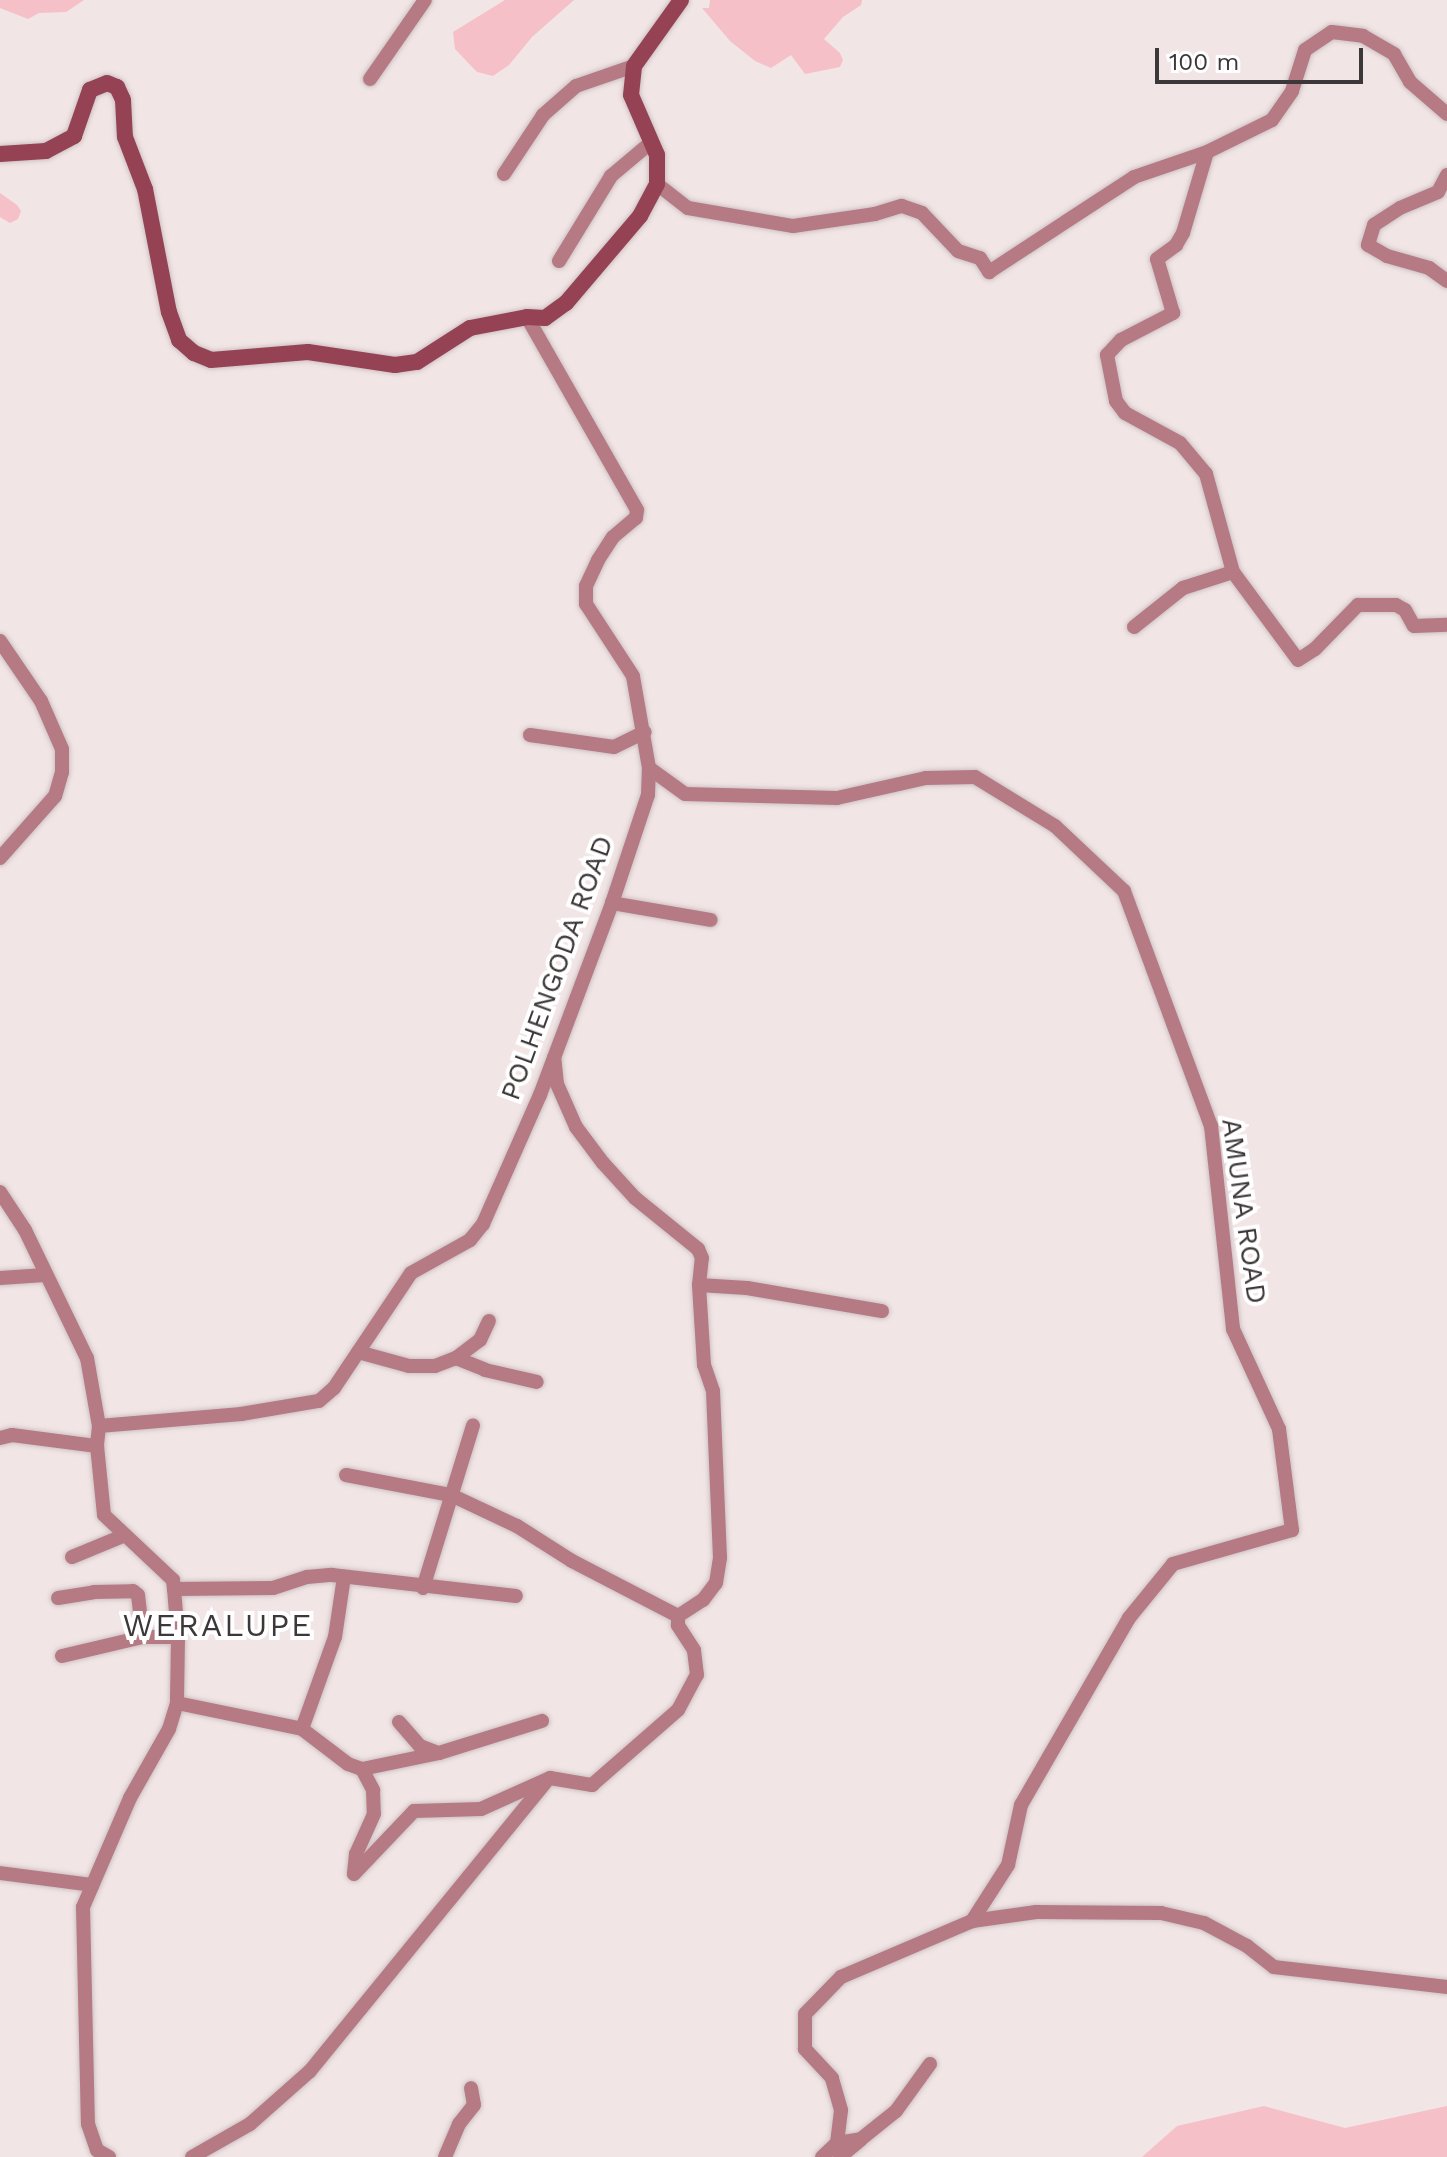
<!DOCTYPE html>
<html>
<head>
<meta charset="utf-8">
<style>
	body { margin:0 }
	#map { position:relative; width:1447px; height:2157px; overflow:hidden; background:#f2e5e6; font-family:"Work Sans",sans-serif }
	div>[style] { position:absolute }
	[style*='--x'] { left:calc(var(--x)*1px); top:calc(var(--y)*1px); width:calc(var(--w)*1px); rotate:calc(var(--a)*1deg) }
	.green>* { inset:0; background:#f5c0c7 }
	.roads { filter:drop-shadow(0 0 2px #cec2c3) drop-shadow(0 0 2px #cec2c3) }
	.street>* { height:14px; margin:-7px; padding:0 7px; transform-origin:7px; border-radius:7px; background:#b57a83 }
	.secondary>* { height:16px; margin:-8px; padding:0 8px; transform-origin:8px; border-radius:8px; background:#954354 }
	span { translate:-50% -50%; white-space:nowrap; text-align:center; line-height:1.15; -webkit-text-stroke:8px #fff; paint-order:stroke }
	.street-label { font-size:28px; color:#3c3738 }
	.quarter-label { font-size:32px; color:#3c3738; letter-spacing:2px }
	.scale { position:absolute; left:1155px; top:48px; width:208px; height:36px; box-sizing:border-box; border:4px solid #3c3738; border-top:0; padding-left:10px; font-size:24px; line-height:28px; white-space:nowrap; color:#3c3738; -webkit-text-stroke:6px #fff; paint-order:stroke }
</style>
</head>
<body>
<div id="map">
	<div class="green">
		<div style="clip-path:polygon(0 0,84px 0,66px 12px,39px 13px,28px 19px,0 8px)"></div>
		<div style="clip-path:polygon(505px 0,574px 0,532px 37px,509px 65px,493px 76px,477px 72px,455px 49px,453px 32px)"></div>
		<div style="clip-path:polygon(710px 0,862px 0,861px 5px,843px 17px,824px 39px,840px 53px,843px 60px,840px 67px,805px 74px,791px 55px,771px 68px,755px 61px,730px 41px,702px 8px,709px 8px)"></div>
		<div style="clip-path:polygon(0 193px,17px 205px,21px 211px,18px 219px,10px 223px,0 217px)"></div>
		<div style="clip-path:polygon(1264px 2106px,1345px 2128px,1447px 2106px,1447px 2157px,1142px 2157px,1177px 2126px)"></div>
	</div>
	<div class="roads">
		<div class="street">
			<div style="--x:370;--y:79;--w:96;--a:-55.2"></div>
			<div style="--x:504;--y:174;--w:71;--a:-56.5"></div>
			<div style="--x:543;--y:115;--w:44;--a:-41.3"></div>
			<div style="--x:576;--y:86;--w:61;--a:-19"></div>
			<div style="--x:1447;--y:175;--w:19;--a:118"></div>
			<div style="--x:1438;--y:192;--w:41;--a:157.2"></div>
			<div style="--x:1400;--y:208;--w:31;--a:147"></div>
			<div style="--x:1374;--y:225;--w:21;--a:107"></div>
			<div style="--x:1368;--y:245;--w:22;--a:30"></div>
			<div style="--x:1387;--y:256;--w:44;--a:15.9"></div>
			<div style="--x:1429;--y:268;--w:22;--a:36"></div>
			<div style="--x:657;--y:184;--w:39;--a:38"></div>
			<div style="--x:688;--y:208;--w:107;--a:9.7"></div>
			<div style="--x:793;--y:226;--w:83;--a:-8.3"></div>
			<div style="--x:875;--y:214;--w:28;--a:-17"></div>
			<div style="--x:902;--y:206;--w:21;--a:19"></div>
			<div style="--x:922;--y:213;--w:52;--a:46.5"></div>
			<div style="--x:958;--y:251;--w:23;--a:18"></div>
			<div style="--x:980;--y:258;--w:17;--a:57"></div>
			<div style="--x:989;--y:272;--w:173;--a:-33.2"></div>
			<div style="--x:1134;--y:177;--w:77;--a:-18.9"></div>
			<div style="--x:1207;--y:152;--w:72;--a:-26.2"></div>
			<div style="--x:1272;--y:120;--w:35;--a:-55"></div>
			<div style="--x:1292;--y:91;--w:43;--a:-72.4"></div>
			<div style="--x:1305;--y:50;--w:32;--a:-34"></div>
			<div style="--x:1332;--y:32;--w:31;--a:7"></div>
			<div style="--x:1363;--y:36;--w:36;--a:30"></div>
			<div style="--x:1394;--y:54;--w:32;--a:60"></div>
			<div style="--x:1410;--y:82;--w:49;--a:40.9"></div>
			<div style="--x:559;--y:261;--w:100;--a:-58.5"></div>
			<div style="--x:611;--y:176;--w:50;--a:-40.1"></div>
			<div style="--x:1233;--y:572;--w:109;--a:53.5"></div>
			<div style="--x:1298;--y:660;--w:20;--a:-33"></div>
			<div style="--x:1315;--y:649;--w:62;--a:-45.7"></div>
			<div style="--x:1358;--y:605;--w:38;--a:0"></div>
			<div style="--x:1396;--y:605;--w:10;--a:29"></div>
			<div style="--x:1405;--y:610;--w:18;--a:61"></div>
			<div style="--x:1414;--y:626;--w:33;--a:-2"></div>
			<div style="--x:1134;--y:627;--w:63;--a:-38.5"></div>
			<div style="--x:1183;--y:588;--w:52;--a:-17.7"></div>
			<div style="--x:1233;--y:572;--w:102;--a:-105.4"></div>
			<div style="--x:1206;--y:474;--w:40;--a:-130"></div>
			<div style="--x:1180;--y:443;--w:63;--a:-151.4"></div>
			<div style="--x:1125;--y:413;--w:15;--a:-127"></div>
			<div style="--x:1116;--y:401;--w:47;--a:-101.1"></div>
			<div style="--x:1107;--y:355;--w:21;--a:-47"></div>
			<div style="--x:1121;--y:340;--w:59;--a:-27.4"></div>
			<div style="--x:1173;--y:313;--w:56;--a:-106.5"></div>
			<div style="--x:1157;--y:259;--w:24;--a:-36"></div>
			<div style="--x:1176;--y:245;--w:14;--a:-60"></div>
			<div style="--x:1183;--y:233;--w:84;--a:-73.5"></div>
			<div style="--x:0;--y:641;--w:73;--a:55.7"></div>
			<div style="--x:41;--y:701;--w:52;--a:66.4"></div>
			<div style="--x:62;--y:749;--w:23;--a:90"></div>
			<div style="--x:62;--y:772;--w:25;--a:106"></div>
			<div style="--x:55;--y:796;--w:83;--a:131.6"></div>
			<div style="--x:530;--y:735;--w:85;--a:8.1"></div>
			<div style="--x:614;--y:747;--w:34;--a:-26"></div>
			<div style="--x:649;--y:768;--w:44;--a:35.8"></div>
			<div style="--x:685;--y:794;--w:152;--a:1.5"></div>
			<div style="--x:837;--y:798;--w:91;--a:-12.7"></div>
			<div style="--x:926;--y:778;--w:49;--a:-1.2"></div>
			<div style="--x:975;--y:777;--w:94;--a:31.5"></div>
			<div style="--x:1055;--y:826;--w:95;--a:43.3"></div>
			<div style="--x:1124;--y:891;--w:251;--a:69.7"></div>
			<div style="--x:1211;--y:1126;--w:204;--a:83.8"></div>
			<div style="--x:1233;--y:1329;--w:110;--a:65.3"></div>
			<div style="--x:1279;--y:1429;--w:102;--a:82.7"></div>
			<div style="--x:1292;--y:1530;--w:124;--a:164.1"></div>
			<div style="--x:1173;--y:1564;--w:70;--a:129.2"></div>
			<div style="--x:1129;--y:1618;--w:216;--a:120"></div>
			<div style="--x:1021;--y:1805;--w:61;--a:102.2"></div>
			<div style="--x:1008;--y:1865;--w:67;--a:122.7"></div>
			<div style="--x:612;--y:903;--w:100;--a:9.7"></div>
			<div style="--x:0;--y:1192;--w:45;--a:56.7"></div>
			<div style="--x:25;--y:1230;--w:142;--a:64.2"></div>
			<div style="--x:87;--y:1358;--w:69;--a:80"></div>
			<div style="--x:99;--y:1426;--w:20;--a:96"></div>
			<div style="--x:97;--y:1446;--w:69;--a:84.2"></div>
			<div style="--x:104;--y:1515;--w:95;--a:43.3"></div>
			<div style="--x:173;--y:1580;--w:9;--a:84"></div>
			<div style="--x:174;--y:1589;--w:48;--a:85.2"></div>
			<div style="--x:178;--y:1637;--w:66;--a:90.9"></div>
			<div style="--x:177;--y:1703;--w:27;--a:107"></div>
			<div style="--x:169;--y:1729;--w:79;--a:119.5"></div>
			<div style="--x:130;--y:1798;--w:119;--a:113.3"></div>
			<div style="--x:83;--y:1907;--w:217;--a:88.7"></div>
			<div style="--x:88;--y:2124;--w:28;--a:71"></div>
			<div style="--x:97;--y:2150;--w:14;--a:30"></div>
			<div style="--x:0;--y:1278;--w:45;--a:-3.8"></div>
			<div style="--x:699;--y:1285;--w:48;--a:3.6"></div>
			<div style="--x:747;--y:1288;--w:137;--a:9.7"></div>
			<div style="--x:358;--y:1352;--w:53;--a:15.4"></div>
			<div style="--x:409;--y:1366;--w:26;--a:0"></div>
			<div style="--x:435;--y:1366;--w:22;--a:-21"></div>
			<div style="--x:456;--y:1358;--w:30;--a:-37"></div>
			<div style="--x:480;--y:1340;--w:21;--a:-65"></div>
			<div style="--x:456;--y:1358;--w:31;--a:22"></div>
			<div style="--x:485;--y:1370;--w:53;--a:13"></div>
			<div style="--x:99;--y:1426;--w:143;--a:-4.8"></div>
			<div style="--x:241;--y:1414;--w:79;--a:-9.5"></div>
			<div style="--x:319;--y:1401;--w:20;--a:-41"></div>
			<div style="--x:334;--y:1388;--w:138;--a:-56.2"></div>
			<div style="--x:411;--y:1273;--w:68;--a:-29.2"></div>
			<div style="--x:470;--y:1240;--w:21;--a:-51"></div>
			<div style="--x:483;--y:1224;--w:141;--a:-66.2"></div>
			<div style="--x:540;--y:1095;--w:205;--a:-69.4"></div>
			<div style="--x:612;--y:903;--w:114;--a:-71.6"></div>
			<div style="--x:648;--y:795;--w:27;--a:-88"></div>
			<div style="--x:649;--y:768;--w:93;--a:-99.9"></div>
			<div style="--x:633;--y:676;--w:86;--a:-123.1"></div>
			<div style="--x:586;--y:604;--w:18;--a:-90"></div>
			<div style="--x:586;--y:586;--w:29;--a:-65"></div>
			<div style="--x:598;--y:560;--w:27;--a:-57"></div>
			<div style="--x:613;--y:537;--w:30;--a:-40"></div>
			<div style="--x:636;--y:518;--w:8;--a:-83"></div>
			<div style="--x:637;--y:510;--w:222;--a:-119.7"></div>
			<div style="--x:0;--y:1438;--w:12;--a:-14"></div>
			<div style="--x:12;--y:1435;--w:86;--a:7.4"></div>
			<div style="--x:346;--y:1475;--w:107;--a:10.8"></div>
			<div style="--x:451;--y:1495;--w:73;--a:25.2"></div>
			<div style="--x:517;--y:1526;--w:65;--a:32.5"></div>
			<div style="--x:572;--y:1561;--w:119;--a:27.4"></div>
			<div style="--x:72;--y:1557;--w:57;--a:-22.5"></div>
			<div style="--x:423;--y:1588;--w:170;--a:-72.9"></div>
			<div style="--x:174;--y:1589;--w:99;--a:-0.6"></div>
			<div style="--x:273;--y:1588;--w:36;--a:-18"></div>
			<div style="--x:307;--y:1577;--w:25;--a:-5"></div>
			<div style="--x:332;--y:1575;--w:185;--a:6.5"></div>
			<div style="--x:58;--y:1598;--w:36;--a:-9"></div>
			<div style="--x:94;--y:1592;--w:39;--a:-1"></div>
			<div style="--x:133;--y:1591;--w:6;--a:39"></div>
			<div style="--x:138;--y:1595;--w:42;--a:83.2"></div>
			<div style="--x:62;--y:1656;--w:83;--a:-13.2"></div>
			<div style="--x:143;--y:1637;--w:35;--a:0"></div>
			<div style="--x:177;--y:1703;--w:128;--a:11.7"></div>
			<div style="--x:302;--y:1729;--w:58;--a:37.3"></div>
			<div style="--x:348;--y:1764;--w:15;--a:20"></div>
			<div style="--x:362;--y:1769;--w:79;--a:-11.7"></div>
			<div style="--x:439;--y:1753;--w:108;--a:-17.3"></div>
			<div style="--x:399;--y:1722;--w:32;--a:49"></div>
			<div style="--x:420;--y:1746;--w:19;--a:21"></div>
			<div style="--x:302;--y:1729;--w:98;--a:-70.3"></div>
			<div style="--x:335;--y:1637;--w:61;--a:-81.5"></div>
			<div style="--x:362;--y:1769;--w:24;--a:62"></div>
			<div style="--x:373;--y:1790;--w:24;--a:88"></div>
			<div style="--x:374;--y:1814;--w:44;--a:114.2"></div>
			<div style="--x:356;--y:1854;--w:20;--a:96"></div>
			<div style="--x:354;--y:1874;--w:87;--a:-46.4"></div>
			<div style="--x:414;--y:1811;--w:67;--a:-1.7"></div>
			<div style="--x:481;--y:1809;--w:76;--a:-24.2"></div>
			<div style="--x:550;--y:1778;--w:43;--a:9.5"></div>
			<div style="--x:592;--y:1785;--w:114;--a:-41.1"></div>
			<div style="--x:678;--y:1710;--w:40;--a:-62"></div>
			<div style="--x:697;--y:1675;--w:25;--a:-97"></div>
			<div style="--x:694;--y:1650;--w:30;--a:-123"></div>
			<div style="--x:678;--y:1625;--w:9;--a:-90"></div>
			<div style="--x:678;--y:1616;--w:30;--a:-33"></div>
			<div style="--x:703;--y:1600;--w:21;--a:-53"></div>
			<div style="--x:716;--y:1583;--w:25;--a:-81"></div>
			<div style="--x:720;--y:1558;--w:167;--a:-92.4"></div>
			<div style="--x:713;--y:1391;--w:28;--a:-109"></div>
			<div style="--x:704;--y:1365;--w:80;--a:-93.6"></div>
			<div style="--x:699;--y:1285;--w:27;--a:-84"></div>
			<div style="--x:702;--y:1258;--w:10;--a:-114"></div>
			<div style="--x:698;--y:1249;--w:81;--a:-141"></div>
			<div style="--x:635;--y:1198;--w:47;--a:-132.4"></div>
			<div style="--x:603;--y:1163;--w:45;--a:-126.9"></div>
			<div style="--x:576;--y:1127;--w:47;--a:-113.8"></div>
			<div style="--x:557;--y:1084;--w:27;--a:-96"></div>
			<div style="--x:0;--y:1873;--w:93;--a:7.4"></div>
			<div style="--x:837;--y:2143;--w:24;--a:-9"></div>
			<div style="--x:861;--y:2139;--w:45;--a:-38.7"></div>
			<div style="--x:896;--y:2111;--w:58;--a:-54.1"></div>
			<div style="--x:192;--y:2157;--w:67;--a:-29.6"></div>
			<div style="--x:250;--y:2124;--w:80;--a:-41.5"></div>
			<div style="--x:310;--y:2071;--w:373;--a:-50.8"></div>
			<div style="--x:445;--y:2157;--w:36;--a:-67"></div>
			<div style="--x:459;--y:2124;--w:24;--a:-52"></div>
			<div style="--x:474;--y:2105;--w:17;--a:-100"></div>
			<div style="--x:822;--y:2157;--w:21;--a:-43"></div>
			<div style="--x:837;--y:2143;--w:33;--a:-83"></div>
			<div style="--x:841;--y:2110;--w:33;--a:-106"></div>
			<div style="--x:832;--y:2078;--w:40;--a:-133"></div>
			<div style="--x:805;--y:2049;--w:35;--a:-90"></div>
			<div style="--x:805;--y:2014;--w:52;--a:-45.8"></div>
			<div style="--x:841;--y:1977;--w:142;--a:-23.1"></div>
			<div style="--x:972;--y:1921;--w:65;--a:-8"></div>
			<div style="--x:1036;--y:1912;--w:125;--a:0.5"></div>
			<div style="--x:1161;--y:1913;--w:44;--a:13.1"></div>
			<div style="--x:1204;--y:1923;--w:49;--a:28.1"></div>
			<div style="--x:1247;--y:1946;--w:34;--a:38"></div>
			<div style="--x:1274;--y:1967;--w:174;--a:6.6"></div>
			<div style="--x:840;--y:2157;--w:26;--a:-40"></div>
		</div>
		<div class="secondary">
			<div style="--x:0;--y:154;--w:46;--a:-3.7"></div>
			<div style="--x:46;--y:151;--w:32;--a:-28"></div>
			<div style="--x:74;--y:136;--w:49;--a:-70.8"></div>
			<div style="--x:90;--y:90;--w:18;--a:-22"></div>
			<div style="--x:107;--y:83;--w:11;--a:22"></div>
			<div style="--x:117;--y:87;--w:14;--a:65"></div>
			<div style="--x:123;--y:100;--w:37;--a:87"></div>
			<div style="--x:125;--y:137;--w:56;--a:69"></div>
			<div style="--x:145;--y:189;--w:125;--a:79"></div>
			<div style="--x:169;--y:312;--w:30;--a:70"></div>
			<div style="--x:179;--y:340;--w:20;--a:41"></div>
			<div style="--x:194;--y:353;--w:18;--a:22"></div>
			<div style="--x:211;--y:360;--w:97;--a:-4.7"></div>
			<div style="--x:308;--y:352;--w:88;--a:8.5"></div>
			<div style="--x:395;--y:365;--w:22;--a:-8"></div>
			<div style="--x:417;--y:362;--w:63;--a:-32.7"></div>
			<div style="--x:470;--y:328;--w:58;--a:-10.9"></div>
			<div style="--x:527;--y:317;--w:18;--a:3"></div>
			<div style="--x:545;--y:318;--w:26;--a:-36"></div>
			<div style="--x:566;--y:303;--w:114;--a:-49.6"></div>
			<div style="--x:640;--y:216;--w:36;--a:-62"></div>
			<div style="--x:657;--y:184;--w:29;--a:-90"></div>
			<div style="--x:657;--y:155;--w:65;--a:-113.4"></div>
			<div style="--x:631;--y:95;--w:29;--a:-84"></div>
			<div style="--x:634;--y:66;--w:81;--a:-54.5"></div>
		</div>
	</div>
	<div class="street-label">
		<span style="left:557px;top:968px;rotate:-70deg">POLHENGODA ROAD</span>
		<span style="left:1244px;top:1211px;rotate:82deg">AMUNA ROAD</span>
	</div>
	<div class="quarter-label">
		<span style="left:218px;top:1625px">WERALUPE</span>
	</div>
	<div class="scale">100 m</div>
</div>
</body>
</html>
